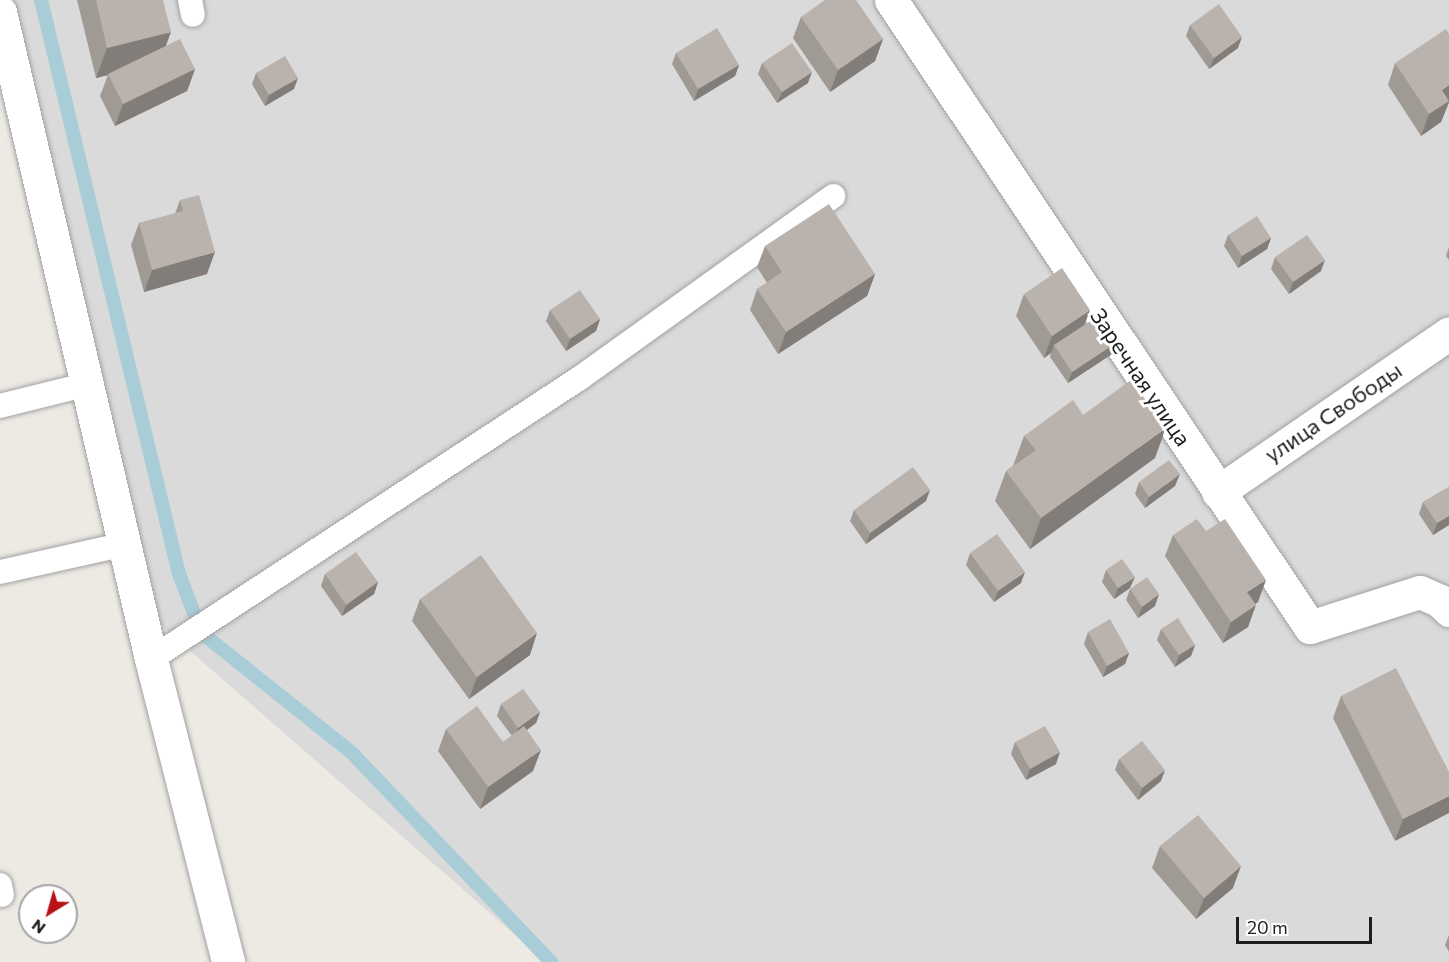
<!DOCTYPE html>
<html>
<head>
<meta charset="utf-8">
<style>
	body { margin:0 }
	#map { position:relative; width:1449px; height:962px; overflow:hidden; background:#edeae4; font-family:Commissioner,sans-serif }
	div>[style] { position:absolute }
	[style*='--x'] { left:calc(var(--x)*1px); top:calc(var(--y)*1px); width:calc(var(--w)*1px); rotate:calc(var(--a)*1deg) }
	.residential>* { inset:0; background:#dbdada }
	.stream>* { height:14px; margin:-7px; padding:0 7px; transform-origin:7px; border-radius:7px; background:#a8cdd7 }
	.roads { filter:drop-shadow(0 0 2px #a1a1a1) drop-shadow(0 0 2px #a1a1a1) }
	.lane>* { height:24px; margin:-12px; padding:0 12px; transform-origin:12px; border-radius:12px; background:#fff }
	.street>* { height:33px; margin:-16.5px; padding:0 16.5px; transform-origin:16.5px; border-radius:16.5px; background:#fff }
	.wall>* { inset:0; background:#a09a95 }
	.shaded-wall>* { inset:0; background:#827d79 }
	.building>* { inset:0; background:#bab3ad }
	span { translate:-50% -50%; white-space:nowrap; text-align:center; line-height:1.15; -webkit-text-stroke:6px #fff; paint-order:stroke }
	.street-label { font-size:22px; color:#1d1d1d }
	.north { position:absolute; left:18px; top:884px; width:60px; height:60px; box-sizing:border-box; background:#fff; border:2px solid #a5a5a5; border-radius:50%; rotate:217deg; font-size:16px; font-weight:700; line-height:24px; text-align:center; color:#1d1d1d }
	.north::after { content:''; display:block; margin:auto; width:21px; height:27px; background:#b81216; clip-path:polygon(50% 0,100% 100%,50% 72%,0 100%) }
	.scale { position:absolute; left:1236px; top:917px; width:136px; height:27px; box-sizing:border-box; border:3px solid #1d1d1d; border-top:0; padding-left:8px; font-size:18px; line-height:21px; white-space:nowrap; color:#1d1d1d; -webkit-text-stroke:4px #fff; paint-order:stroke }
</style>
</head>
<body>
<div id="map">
	<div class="residential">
		<div style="clip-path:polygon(7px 0,1449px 0,1449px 962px,546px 962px,157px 622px)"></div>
	</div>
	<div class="stream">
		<div style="--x:41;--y:0;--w:590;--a:76.48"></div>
		<div style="--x:179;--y:574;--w:42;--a:69"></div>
		<div style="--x:208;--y:638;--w:184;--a:38.6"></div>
		<div style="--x:352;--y:753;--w:289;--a:46.4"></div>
	</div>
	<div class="roads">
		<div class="lane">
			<div style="--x:190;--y:0;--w:15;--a:79"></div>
			<div style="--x:0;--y:406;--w:91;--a:-14"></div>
			<div style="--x:0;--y:572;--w:128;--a:-12.6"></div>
			<div style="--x:151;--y:659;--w:513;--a:-33.23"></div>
			<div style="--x:580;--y:378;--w:312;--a:-35.7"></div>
			<div style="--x:0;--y:885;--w:10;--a:79"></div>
		</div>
		<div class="street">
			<div style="--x:891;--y:0;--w:754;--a:56.25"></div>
			<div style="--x:1310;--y:627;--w:115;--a:-17.7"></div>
			<div style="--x:1420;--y:592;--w:22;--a:24"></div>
			<div style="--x:1440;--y:601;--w:13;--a:45"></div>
			<div style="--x:0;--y:12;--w:664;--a:76.86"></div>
			<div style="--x:151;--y:659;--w:313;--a:75.7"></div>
			<div style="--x:1218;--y:492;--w:280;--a:-34.5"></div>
		</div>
	</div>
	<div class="wall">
		<div style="clip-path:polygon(77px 0,163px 0,166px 46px,195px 69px,187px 91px,115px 126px,100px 96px,108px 75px,96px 78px)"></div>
		<div style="clip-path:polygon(801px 17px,883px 39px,875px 61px,830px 92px,793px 38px)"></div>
		<div style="clip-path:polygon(1190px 25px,1238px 48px,1209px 69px,1186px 36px)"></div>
		<div style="clip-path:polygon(676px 53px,739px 65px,735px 76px,694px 101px,672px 64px)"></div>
		<div style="clip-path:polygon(762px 63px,808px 83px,777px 103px,758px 74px)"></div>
		<div style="clip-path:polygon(1395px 63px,1449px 102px,1441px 122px,1421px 136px,1388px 85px)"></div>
		<div style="clip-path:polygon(256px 73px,294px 89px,265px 106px,252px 84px)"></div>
		<div style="clip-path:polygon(180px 200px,207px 274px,144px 292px,131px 245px,139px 223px,175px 214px)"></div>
		<div style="clip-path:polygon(1228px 235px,1271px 238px,1267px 249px,1238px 268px,1224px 246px)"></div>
		<div style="clip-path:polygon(765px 246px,875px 274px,867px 296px,778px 354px,750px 310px,757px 289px,767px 283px,757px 267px)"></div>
		<div style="clip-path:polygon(1449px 247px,1449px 260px,1446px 256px)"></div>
		<div style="clip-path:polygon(1275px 257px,1321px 271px,1289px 294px,1271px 269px)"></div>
		<div style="clip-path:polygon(1024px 294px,1085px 324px,1116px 343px,1112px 354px,1068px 383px,1050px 357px,1051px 353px,1044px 358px,1016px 316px)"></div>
		<div style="clip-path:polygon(550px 310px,600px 319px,596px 331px,566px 351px,546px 321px)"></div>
		<div style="clip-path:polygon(1083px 415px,1155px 458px,1030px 549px,995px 501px,1006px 471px,1013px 466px,1024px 436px)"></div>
		<div style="clip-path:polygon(1139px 482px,1175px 486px,1145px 508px,1135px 494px)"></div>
		<div style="clip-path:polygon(1449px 487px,1449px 525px,1433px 535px,1419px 514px,1423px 502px)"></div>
		<div style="clip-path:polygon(926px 501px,866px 544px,850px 521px,854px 510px)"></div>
		<div style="clip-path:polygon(1173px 535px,1258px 602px,1255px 604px,1248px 627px,1223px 643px,1165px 556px)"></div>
		<div style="clip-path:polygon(970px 553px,1021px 583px,994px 602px,966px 565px)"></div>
		<div style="clip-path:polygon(1106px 570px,1130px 588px,1114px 599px,1102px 582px)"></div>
		<div style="clip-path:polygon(325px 574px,378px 582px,374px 594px,342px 616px,321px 586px)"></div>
		<div style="clip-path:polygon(1130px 589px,1155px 606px,1138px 618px,1126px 600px)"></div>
		<div style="clip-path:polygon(420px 599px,530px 655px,469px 699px,412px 621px)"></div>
		<div style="clip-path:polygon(1161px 629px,1195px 645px,1191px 656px,1175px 667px,1157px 640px)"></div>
		<div style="clip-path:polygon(1088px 632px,1129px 653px,1125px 664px,1103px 677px,1084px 644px)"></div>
		<div style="clip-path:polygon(1341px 696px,1449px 772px,1395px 841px,1333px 718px)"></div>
		<div style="clip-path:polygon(501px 704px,540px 712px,536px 723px,527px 730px,533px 771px,480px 809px,438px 751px,446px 729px,503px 742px,512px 736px,497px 716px)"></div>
		<div style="clip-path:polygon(1015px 742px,1056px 764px,1026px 780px,1011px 754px)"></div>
		<div style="clip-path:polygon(1119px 759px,1161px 781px,1138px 800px,1115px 770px)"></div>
		<div style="clip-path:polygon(1160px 846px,1233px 888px,1196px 919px,1152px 868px)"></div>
		<div style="clip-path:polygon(1449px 935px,1449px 952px,1445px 945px)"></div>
	</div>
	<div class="shaded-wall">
		<div style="clip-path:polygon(171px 32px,160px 62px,96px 78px,107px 48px)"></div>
		<div style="clip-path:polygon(1242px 37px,1238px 48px,1209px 69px,1214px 58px)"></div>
		<div style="clip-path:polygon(883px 39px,875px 61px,830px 92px,838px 70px)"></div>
		<div style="clip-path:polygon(739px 65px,735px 76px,694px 101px,698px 89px)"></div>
		<div style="clip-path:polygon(195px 69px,187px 91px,115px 126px,123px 104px)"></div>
		<div style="clip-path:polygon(812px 72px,808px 83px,777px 103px,782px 92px)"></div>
		<div style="clip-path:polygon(298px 78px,294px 89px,265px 106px,269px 95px)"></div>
		<div style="clip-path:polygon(1449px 85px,1449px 102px,1441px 122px,1421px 136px,1429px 114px,1442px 90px)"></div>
		<div style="clip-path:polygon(1271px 238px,1267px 249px,1238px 268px,1242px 256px)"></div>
		<div style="clip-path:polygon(215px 252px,207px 274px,144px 292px,152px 270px)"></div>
		<div style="clip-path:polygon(1325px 260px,1321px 271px,1289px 294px,1293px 282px)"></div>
		<div style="clip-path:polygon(875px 274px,867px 296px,778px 354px,786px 332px)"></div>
		<div style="clip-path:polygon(1090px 310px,1082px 332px,1054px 345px,1051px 353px,1044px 358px,1052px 336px)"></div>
		<div style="clip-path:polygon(600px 319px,596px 331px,566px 351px,570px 339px)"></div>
		<div style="clip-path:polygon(1116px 343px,1112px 354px,1068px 383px,1072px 372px)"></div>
		<div style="clip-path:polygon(1166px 428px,1155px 458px,1030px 549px,1041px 518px)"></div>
		<div style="clip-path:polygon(1180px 474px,1175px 486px,1145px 508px,1149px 497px)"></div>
		<div style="clip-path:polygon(930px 490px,926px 501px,866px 544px,870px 533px)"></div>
		<div style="clip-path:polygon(1449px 516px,1449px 525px,1433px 535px,1437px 523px)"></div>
		<div style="clip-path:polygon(1025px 572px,1021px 583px,994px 602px,998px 591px)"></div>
		<div style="clip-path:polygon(1135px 577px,1130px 588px,1114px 599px,1118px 588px)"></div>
		<div style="clip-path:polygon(1266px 580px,1258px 602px,1239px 614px,1247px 592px)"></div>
		<div style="clip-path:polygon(378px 582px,374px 594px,342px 616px,346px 605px)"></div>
		<div style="clip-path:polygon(1159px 594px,1155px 606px,1138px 618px,1142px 607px)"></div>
		<div style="clip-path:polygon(1256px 605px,1248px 627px,1223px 643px,1231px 622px)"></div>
		<div style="clip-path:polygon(537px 633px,530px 655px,469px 699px,477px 677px)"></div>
		<div style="clip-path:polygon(1195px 645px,1191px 656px,1175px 667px,1179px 655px)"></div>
		<div style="clip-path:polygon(1129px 653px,1125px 664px,1103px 677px,1107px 666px)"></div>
		<div style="clip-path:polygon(540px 712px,536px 723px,514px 739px,518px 728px)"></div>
		<div style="clip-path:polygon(541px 750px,533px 771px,480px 809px,488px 787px)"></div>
		<div style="clip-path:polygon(1060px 752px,1056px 764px,1026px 780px,1030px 769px)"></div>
		<div style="clip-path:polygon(1165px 770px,1161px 781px,1138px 800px,1142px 788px)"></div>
		<div style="clip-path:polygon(1449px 796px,1449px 813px,1395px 841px,1403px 819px)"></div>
		<div style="clip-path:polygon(1241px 866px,1233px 888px,1196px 919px,1204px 898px)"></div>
	</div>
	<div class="building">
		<div style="clip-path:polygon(96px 0,163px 0,171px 32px,107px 48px)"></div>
		<div style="clip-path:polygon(825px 0,856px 0,883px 39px,838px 70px,801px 17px)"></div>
		<div style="clip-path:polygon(1219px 4px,1242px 37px,1214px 58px,1190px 25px)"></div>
		<div style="clip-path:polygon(717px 28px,739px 65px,698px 89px,676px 53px)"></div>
		<div style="clip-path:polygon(1446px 29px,1449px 34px,1449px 85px,1442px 90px,1449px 101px,1429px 114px,1395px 63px)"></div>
		<div style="clip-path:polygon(180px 39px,195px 69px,123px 104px,108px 74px)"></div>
		<div style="clip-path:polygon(792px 43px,812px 72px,782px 92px,762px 63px)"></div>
		<div style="clip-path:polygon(285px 56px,298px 78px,269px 95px,256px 73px)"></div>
		<div style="clip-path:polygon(199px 195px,215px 252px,152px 270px,139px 223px,183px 211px,180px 200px)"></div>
		<div style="clip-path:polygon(829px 204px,875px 274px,786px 332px,757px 289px,782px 272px,765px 246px)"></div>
		<div style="clip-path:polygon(1257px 216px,1271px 238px,1242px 256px,1228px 235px)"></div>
		<div style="clip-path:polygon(1307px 235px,1325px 260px,1293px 282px,1275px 257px)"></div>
		<div style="clip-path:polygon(1062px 268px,1090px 310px,1052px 336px,1024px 294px)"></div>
		<div style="clip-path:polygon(580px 290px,600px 319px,570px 339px,550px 310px)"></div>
		<div style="clip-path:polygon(1098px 316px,1116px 343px,1072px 372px,1054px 345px)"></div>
		<div style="clip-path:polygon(1131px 380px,1166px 428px,1041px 518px,1006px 471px,1036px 450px,1024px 436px,1073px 400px,1083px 415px)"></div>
		<div style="clip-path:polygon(1169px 460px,1180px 474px,1149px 497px,1139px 482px)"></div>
		<div style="clip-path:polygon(913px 467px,930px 490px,870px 533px,854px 510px)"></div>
		<div style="clip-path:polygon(1449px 487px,1449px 516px,1437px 523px,1423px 502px)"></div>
		<div style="clip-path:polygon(1197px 519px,1206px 531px,1225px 519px,1266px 580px,1247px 592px,1256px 605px,1231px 622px,1173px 535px)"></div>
		<div style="clip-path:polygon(997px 534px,1025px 572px,998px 591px,970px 553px)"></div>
		<div style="clip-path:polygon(356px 552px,378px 582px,346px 605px,325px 574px)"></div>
		<div style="clip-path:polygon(481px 555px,537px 633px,477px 677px,420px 599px)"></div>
		<div style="clip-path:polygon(1122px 559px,1135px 577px,1118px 588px,1106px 570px)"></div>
		<div style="clip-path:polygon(1147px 577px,1159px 594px,1142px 607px,1130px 589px)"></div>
		<div style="clip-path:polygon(1178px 618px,1195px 645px,1179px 655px,1161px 629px)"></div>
		<div style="clip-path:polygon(1110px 619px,1129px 653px,1107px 666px,1088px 632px)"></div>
		<div style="clip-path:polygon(1396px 668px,1449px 772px,1449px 796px,1403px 819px,1341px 696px)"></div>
		<div style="clip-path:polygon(523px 689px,540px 712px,518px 728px,501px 704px)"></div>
		<div style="clip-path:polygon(477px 706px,503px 742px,524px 726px,541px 750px,488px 787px,446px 729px)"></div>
		<div style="clip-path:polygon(1045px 726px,1060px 752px,1030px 769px,1015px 742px)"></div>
		<div style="clip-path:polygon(1142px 741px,1165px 770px,1142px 788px,1119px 759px)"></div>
		<div style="clip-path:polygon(1198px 815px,1241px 866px,1204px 898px,1160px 846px)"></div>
	</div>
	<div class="street-label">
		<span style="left:1141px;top:377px;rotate:56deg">Заречная улица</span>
		<span style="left:1333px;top:412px;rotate:-34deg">улица Свободы</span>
	</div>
	<div class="north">N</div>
	<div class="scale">20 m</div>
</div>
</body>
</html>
